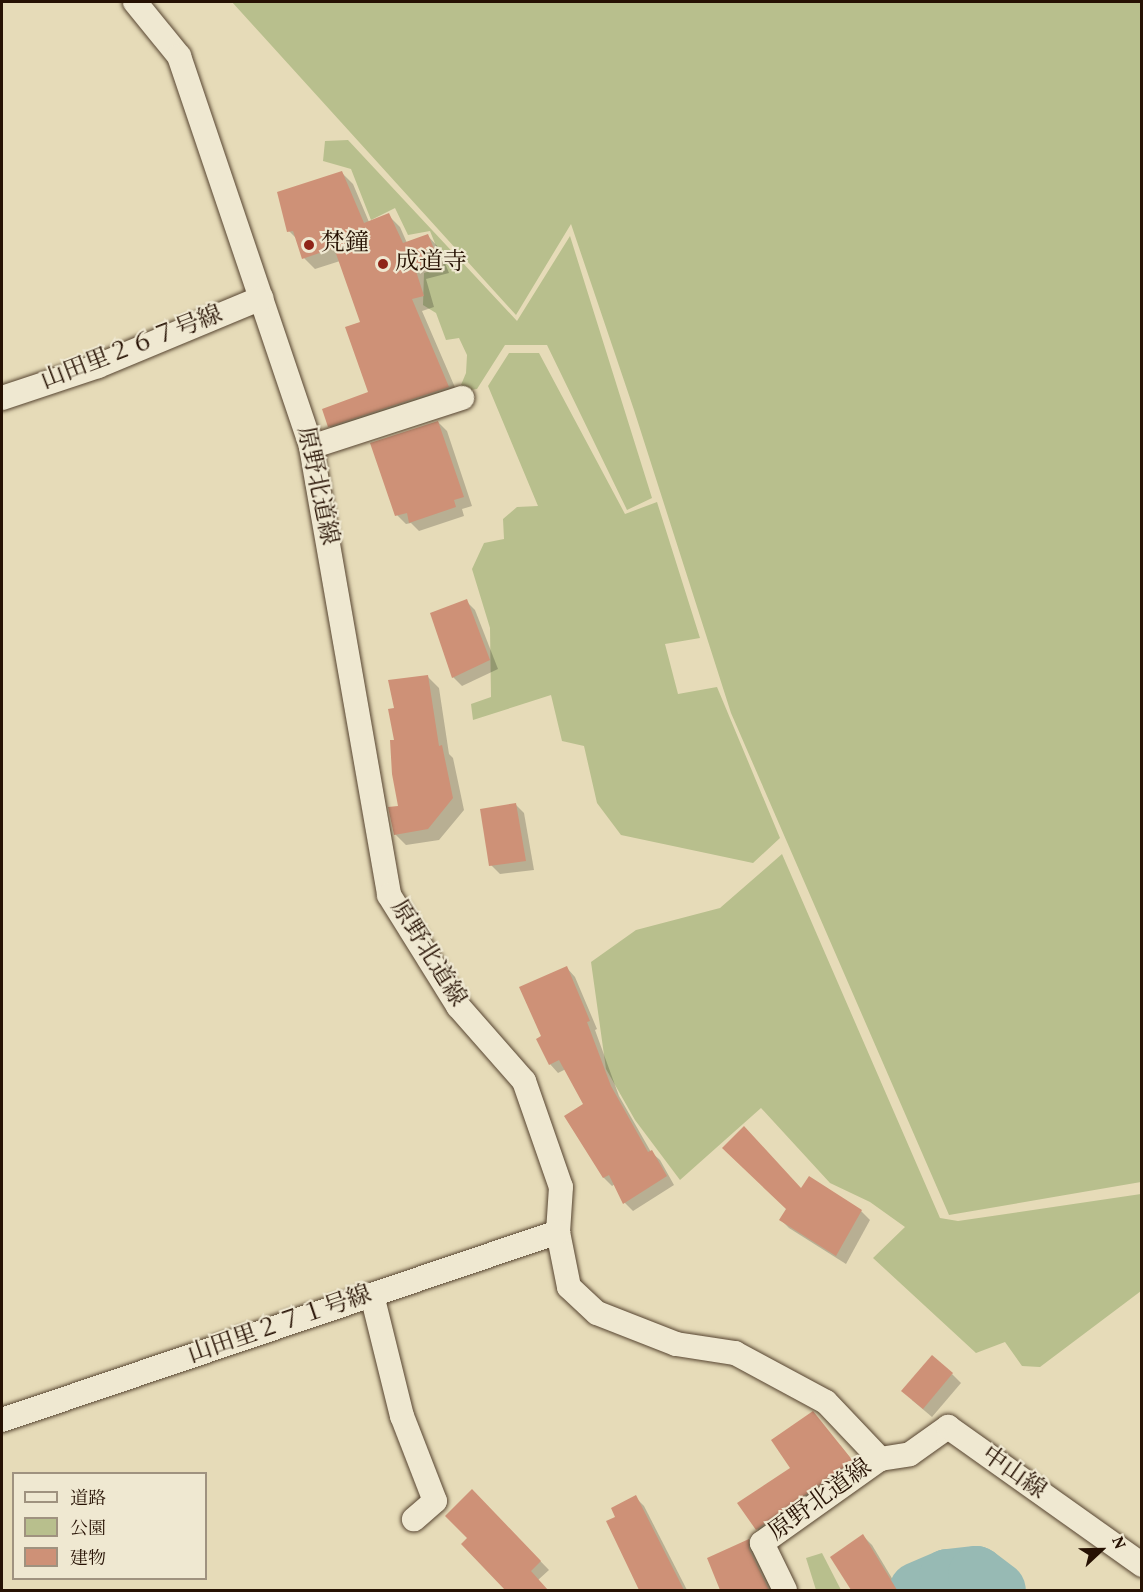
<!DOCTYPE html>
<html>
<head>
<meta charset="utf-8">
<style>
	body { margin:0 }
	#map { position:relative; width:1143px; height:1592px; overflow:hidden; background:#e6dbb8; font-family:Vollkorn,"Noto Serif JP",serif }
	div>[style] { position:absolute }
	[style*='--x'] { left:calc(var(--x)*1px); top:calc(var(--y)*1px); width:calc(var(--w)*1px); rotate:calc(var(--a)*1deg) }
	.green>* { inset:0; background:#b8bf8d }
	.shadow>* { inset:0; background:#0003 }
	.river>* { height:57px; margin:-28.5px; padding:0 28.5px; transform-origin:28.5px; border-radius:28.5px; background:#97bab4 }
	.building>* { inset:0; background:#ce9177 }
	.roads { filter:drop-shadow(0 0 2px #564430) drop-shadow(0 0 2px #564430) }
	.street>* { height:24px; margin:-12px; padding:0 12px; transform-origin:12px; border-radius:12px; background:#efe8d1 }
	.dots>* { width:16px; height:16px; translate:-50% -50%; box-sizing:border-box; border:3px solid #efe8d1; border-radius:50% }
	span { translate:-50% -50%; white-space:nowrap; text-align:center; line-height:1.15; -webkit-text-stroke:4.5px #efe8d1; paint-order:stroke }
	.poi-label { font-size:24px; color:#261103 }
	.left { translate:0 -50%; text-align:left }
	.street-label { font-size:24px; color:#261103 }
	.frame { position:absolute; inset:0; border:3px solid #261103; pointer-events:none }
	.legend { position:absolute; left:12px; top:1472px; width:195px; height:108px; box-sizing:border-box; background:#efe8d1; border:2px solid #9f927f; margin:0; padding:8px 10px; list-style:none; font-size:18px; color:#261103 }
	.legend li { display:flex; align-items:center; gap:12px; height:30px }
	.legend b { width:30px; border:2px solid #9f927f }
	.north { position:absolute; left:1071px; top:1520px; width:60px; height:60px; -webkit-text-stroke:4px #efe8d1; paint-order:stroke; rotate:68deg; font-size:16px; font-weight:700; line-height:24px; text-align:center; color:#261103 }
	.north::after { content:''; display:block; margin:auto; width:21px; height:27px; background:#261103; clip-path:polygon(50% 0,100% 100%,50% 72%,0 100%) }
</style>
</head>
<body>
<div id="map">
	<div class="green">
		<div style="clip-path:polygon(232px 2px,1141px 2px,1141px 1182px,949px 1215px,731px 713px,634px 410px,571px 224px,516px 315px)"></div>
		<div style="clip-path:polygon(348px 140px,517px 321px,570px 236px,652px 498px,627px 510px,547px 345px,505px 345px,477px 389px,458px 392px,466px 373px,467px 355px,459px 338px,446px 340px,436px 313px,423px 305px,424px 273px,444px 266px,430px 231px,408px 235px,395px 208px,371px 220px,351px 169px,323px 161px,325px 141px)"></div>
		<div style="clip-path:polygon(509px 353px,539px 353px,625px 514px,657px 502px,700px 638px,665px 644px,678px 694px,717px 687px,780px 838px,753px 863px,621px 835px,597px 803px,584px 746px,562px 741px,551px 695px,473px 720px,471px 704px,491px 697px,490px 628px,472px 569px,484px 543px,504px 539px,503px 519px,517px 507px,538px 506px,488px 386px)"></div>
		<div style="clip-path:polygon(782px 854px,940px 1218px,958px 1221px,1141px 1194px,1141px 1291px,1040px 1367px,1022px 1366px,1005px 1342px,976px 1353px,873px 1258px,905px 1227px,870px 1202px,830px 1183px,761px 1108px,680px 1180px,635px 1120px,606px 1069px,591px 962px,636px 930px,720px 908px)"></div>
		<div style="clip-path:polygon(822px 1553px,841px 1590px,816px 1590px,806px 1558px)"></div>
		<div style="clip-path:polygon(926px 1576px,932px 1590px,887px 1590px,903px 1578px)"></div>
	</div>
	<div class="shadow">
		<div style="clip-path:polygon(342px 173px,353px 184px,369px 222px,388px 215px,400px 227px,407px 243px,428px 236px,439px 248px,449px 273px,426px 279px,434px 307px,422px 311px,460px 399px,341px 437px,329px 426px,370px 393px,362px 323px,340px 261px,315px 269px,304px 258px,298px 240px,289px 231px)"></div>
		<div style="clip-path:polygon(438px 422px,447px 431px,472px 506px,462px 509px,464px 516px,419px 531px,411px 523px,406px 524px,397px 515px)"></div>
		<div style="clip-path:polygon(466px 601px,475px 610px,498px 669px,462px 686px,453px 677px)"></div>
		<div style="clip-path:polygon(428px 677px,439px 688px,449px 754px,453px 758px,464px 810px,439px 840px,406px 845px,395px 834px,400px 807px,395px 709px)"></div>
		<div style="clip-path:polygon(515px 804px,524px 813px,534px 870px,500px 874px,491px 865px)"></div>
		<div style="clip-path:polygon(567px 968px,575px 977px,597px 1029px,595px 1030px,619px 1096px,651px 1152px,660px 1160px,674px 1185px,633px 1211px,625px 1203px,615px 1184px,612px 1186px,604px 1178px,566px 1116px,585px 1105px,566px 1069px,558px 1073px,550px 1064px,543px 1037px)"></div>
		<div style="clip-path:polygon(810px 1178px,861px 1211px,870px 1220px,846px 1264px,789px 1228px,781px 1220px)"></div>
		<div style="clip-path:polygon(952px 1374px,961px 1383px,932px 1417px,912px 1400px)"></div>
		<div style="clip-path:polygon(840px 1445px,860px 1470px,765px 1538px,757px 1529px)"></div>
		<div style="clip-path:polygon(472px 1491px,549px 1570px,538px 1580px,547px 1590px,507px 1590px,463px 1544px,469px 1538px)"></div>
		<div style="clip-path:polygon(635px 1497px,644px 1506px,687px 1590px,640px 1589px)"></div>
		<div style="clip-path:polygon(863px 1536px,872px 1545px,899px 1590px,852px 1590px,832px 1558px)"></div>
		<div style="clip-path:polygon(748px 1541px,757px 1549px,774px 1590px,724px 1590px,720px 1586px)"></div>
	</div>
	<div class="river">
		<div style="--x:917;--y:1590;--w:33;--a:-23"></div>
		<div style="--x:947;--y:1577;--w:29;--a:-6"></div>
		<div style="--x:976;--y:1574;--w:26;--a:37"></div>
	</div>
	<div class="building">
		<div style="clip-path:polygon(342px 171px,364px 223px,389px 213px,403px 243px,428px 234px,439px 261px,415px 268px,424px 296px,412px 299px,449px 387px,328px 427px,322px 409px,368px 392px,345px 327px,360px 322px,334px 248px,302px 259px,293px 231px,287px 232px,277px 192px)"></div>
		<div style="clip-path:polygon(438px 421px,464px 497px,454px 500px,456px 507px,409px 523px,407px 513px,395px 516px,370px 443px)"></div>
		<div style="clip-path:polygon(467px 599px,490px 660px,452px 678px,430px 613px)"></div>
		<div style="clip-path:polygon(428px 675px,439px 746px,442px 745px,453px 798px,428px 829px,394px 835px,388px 807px,398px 806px,392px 774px,390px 740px,394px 740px,388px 709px,394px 708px,388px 680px)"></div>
		<div style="clip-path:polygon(516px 803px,526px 861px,489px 866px,480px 809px)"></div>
		<div style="clip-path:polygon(567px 966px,590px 1021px,587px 1022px,611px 1086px,648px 1152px,652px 1150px,667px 1176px,623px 1204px,609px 1175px,603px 1178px,564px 1116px,583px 1104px,559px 1060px,549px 1065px,536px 1039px,541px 1036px,519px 987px)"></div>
		<div style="clip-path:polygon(744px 1126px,801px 1188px,809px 1176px,862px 1210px,836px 1256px,779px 1220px,786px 1209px,722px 1148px)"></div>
		<div style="clip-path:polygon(932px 1355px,953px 1373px,923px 1409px,901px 1391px)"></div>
		<div style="clip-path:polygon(813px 1411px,853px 1461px,756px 1530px,737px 1503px,790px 1468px,771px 1440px)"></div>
		<div style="clip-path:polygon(472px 1489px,541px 1561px,531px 1571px,548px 1590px,505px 1590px,461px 1544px,467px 1538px,445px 1516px)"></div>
		<div style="clip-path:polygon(636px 1495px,684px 1590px,639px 1590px,606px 1521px,615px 1517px,611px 1508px)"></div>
		<div style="clip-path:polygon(863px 1534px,897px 1590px,851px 1590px,830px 1557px)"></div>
		<div style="clip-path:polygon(749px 1539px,749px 1549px,769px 1590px,720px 1590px,707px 1558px)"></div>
	</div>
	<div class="roads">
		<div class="street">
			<div style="--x:135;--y:2;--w:70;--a:50.8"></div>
			<div style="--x:179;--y:56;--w:413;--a:71.3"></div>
			<div style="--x:311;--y:447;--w:455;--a:80.1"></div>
			<div style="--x:389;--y:895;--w:131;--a:58.1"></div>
			<div style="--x:458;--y:1006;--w:100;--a:48.7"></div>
			<div style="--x:524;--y:1081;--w:112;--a:70.8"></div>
			<div style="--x:561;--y:1187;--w:45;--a:93.8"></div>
			<div style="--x:558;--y:1232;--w:56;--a:78.7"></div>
			<div style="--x:569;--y:1287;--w:38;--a:43"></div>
			<div style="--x:597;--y:1313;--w:85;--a:21.4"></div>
			<div style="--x:676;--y:1344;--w:60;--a:8.7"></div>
			<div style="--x:735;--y:1353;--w:103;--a:28.3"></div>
			<div style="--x:826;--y:1402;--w:79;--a:46.5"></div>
			<div style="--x:880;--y:1459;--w:145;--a:144.6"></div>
			<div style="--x:762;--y:1543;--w:52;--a:63.9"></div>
			<div style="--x:2;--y:398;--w:101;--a:-18.4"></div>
			<div style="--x:98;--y:366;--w:177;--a:-22.6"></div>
			<div style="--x:311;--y:447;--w:159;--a:-18"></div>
			<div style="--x:372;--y:1295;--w:125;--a:76.1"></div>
			<div style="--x:402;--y:1416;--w:91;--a:68.8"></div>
			<div style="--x:435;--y:1501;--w:28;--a:139"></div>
			<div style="--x:2;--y:1420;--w:587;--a:-18.68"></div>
			<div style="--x:880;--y:1459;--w:30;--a:-9"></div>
			<div style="--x:910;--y:1454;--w:47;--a:-35.4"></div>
			<div style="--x:948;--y:1427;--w:238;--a:35.4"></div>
		</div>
	</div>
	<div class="dots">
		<div style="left:309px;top:245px;background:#8f2418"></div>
		<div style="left:383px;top:264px;background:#8f2418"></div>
	</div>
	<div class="poi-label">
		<span class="left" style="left:321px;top:245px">梵鐘</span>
		<span class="left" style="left:395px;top:264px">成道寺</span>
	</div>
	<div class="street-label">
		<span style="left:132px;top:349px;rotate:-21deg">山田里２６７号線</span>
		<span style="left:316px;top:486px;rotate:78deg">原野北道線</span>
		<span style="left:427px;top:954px;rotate:58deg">原野北道線</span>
		<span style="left:280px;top:1326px;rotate:-19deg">山田里２７１号線</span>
		<span style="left:1013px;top:1474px;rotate:35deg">中山線</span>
		<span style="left:821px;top:1501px;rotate:-36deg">原野北道線</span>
	</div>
	<div class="frame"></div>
	<ul class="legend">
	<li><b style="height:8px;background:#efe8d1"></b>道路</li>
	<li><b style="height:16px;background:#b8bf8d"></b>公園</li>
	<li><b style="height:16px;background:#ce9177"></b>建物</li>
	</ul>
	<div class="north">N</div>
</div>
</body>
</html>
